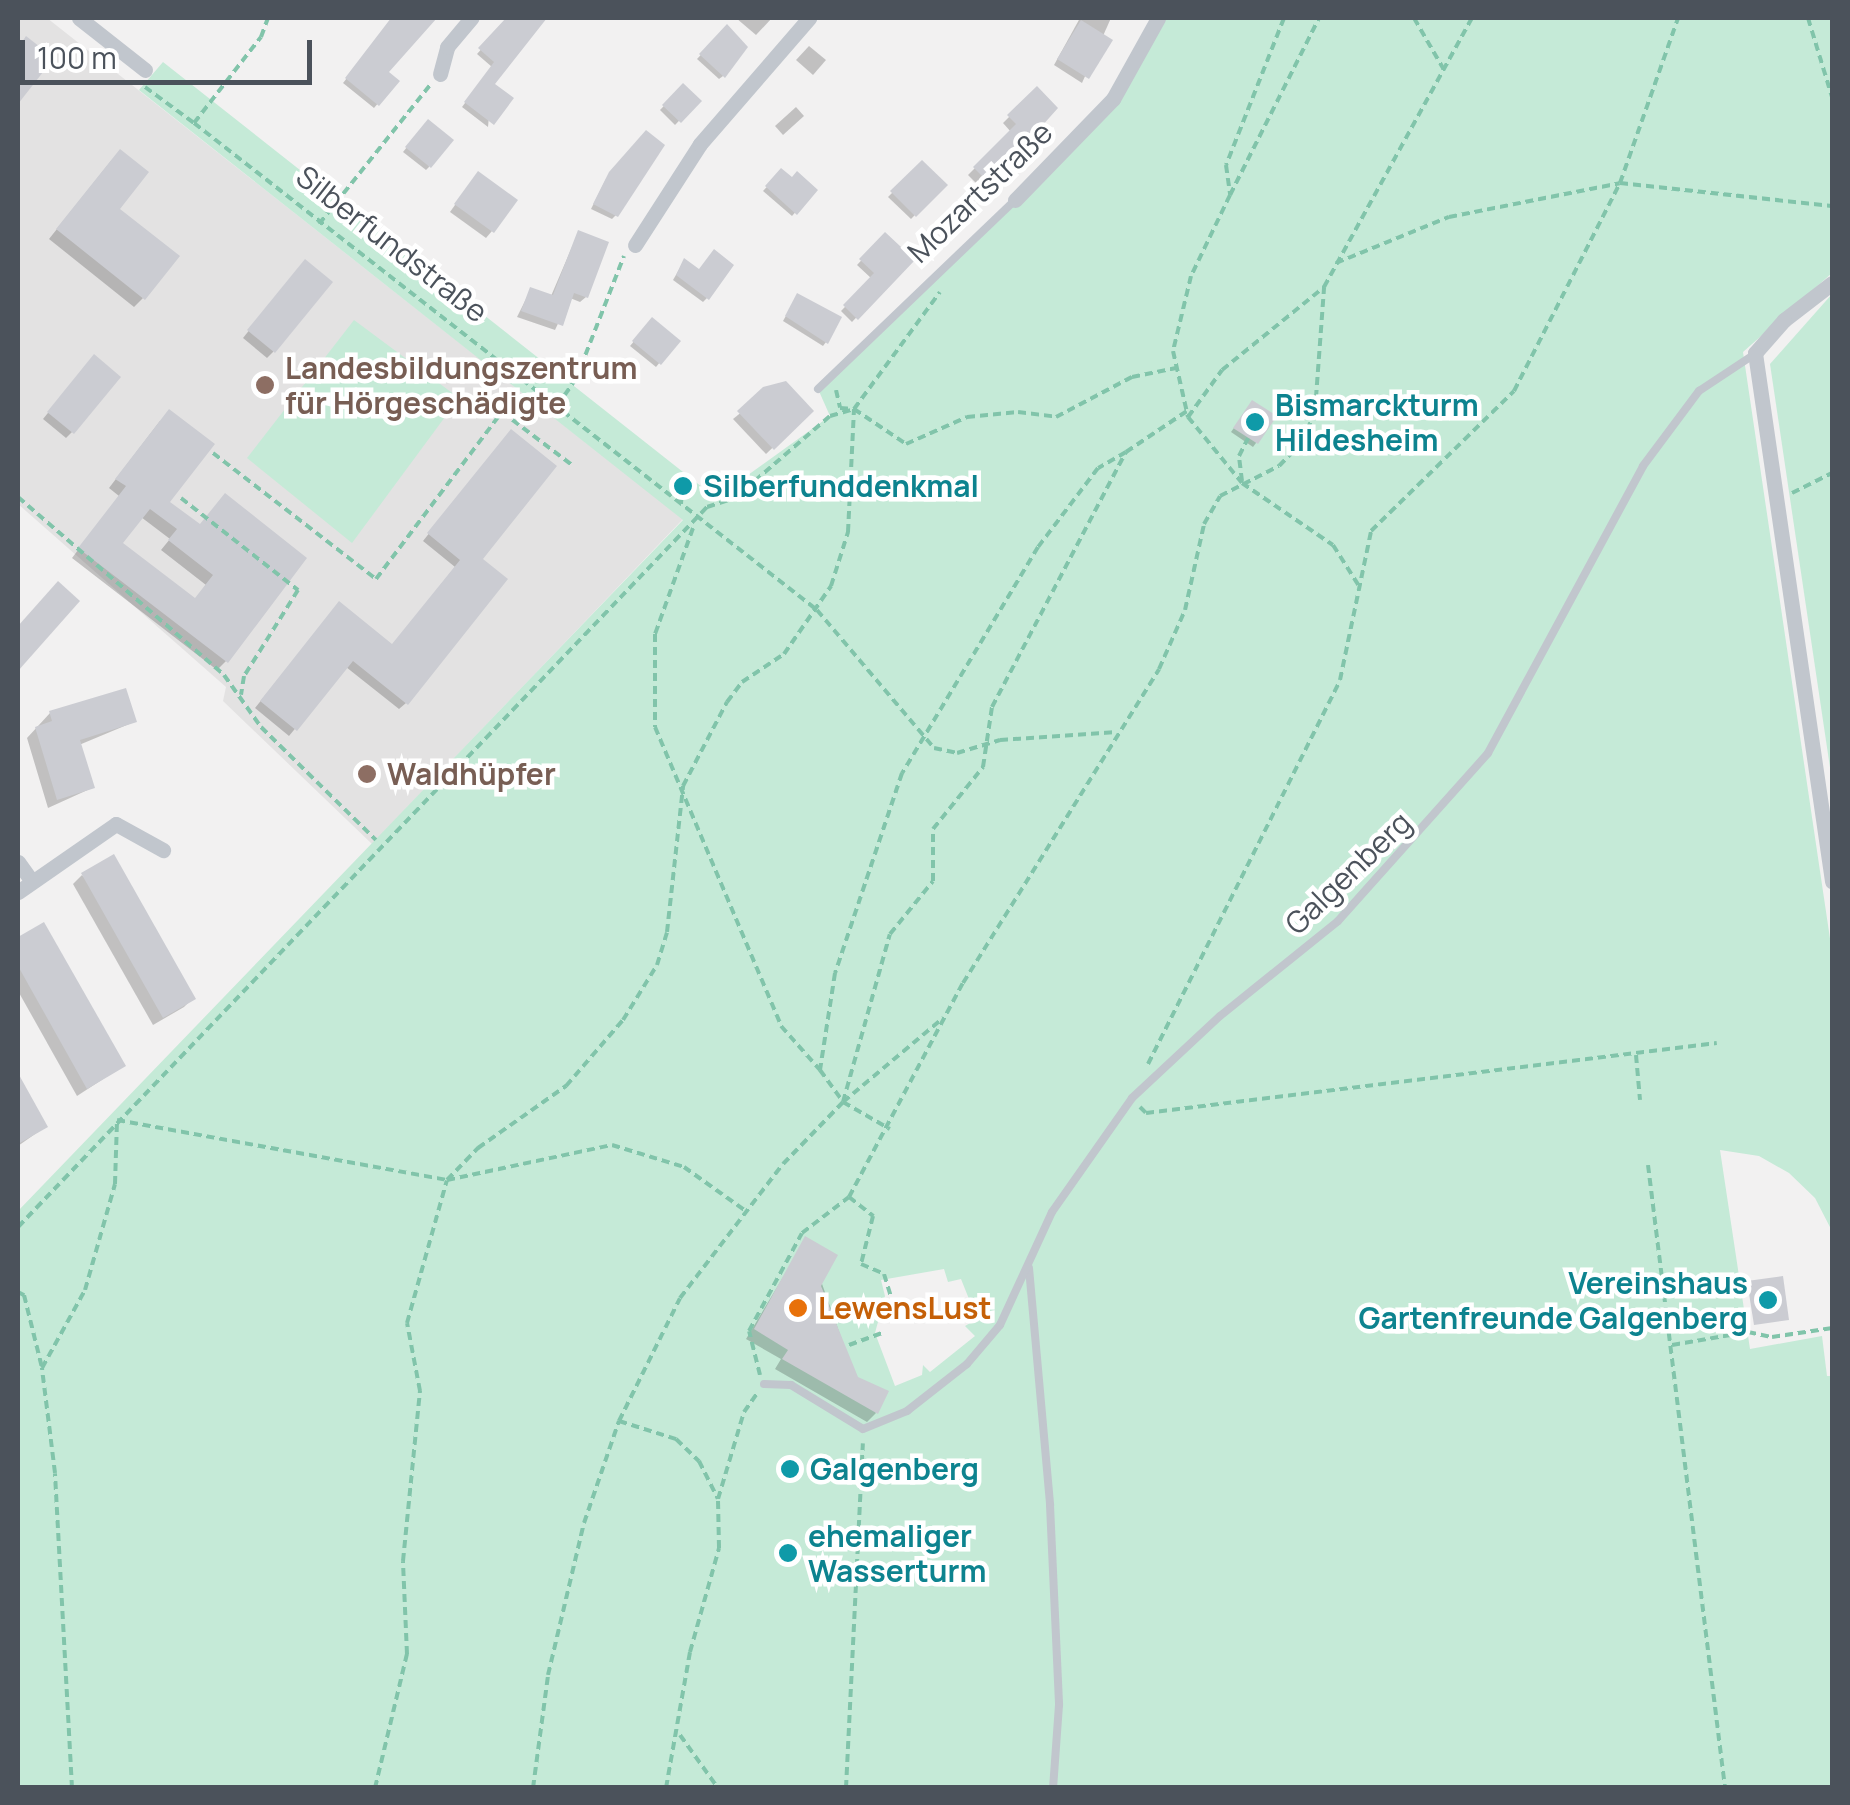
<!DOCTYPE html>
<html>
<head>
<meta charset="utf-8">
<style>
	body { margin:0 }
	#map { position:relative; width:1850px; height:1805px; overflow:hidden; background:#f2f1f1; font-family:Manrope,sans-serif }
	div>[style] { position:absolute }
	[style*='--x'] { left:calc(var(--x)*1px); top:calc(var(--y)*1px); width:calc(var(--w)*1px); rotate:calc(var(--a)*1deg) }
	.education>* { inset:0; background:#e3e2e2 }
	.green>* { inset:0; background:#c5ead7 }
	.shadow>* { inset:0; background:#0003 }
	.building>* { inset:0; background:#cbccd2 }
	.path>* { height:4px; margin-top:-2px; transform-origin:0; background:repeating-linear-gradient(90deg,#81c4aa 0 8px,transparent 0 13px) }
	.lane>* { height:8px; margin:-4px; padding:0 4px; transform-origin:4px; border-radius:4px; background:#c1c6cd }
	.street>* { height:15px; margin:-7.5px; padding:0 7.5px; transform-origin:7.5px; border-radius:7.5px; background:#c1c6cd }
	.dots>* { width:28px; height:28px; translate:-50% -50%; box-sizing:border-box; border:5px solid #fff; border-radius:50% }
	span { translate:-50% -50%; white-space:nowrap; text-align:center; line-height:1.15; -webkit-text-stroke:9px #fff; paint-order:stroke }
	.street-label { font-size:30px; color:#4b525b }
	.education-label { font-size:30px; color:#785e54; font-weight:700 }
	.left { translate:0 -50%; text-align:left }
	.culture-label { font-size:30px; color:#0d838f; font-weight:700 }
	.right { translate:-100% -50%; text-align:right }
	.food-label { font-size:30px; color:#c56008; font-weight:700 }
	.frame { position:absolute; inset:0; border:20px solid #4b525b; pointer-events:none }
	.scale { position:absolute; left:20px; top:40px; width:292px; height:45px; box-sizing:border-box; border:5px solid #4b525b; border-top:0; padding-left:12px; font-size:30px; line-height:35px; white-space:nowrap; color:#4b525b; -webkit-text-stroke:8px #fff; paint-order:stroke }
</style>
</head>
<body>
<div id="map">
	<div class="education">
		<div style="clip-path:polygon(18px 18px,47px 18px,683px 519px,372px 844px,223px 701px,226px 687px,18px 504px)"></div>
	</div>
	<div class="green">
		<div style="clip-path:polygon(evenodd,1158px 18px,1832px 18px,1832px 273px,1743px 352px,1832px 952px,1832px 1231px,1815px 1198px,1789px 1173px,1759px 1156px,1720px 1150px,1750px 1349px,1822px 1336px,1827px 1376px,1832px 1376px,1832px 1787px,18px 1787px,18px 1211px,683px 520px,139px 90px,163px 62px,716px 498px,830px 416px,818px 389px,1113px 99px,1158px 18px,944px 1269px,948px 1282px,961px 1279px,977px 1319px,965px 1326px,975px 1336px,930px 1372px,923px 1365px,922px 1375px,895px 1386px,875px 1333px,885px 1296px,881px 1280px,944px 1269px)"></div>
		<div style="clip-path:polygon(1832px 294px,1832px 781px,1770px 364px)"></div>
		<div style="clip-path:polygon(354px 320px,459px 398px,352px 543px,247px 458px)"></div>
	</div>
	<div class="shadow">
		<div style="clip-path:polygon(395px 18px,432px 18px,386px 73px,396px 82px,374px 108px,343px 83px)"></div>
		<div style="clip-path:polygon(509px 18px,545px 18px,492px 85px,488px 127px,462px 107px,492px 67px,477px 54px)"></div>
		<div style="clip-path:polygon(736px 18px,772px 18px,756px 35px)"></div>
		<div style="clip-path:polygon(1080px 18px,1111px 18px,1082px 83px,1054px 65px)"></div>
		<div style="clip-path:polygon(727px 27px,723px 76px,719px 79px,697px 59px)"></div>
		<div style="clip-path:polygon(809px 46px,826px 60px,813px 75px,796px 60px)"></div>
		<div style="clip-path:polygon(683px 86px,698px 101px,675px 125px,660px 110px)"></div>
		<div style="clip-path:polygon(1037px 89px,1055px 108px,982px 189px,968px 175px,1011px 132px,1003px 123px)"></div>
		<div style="clip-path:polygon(796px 107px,804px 116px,783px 135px,775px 126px)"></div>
		<div style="clip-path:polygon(424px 126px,429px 167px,426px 170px,403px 152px)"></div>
		<div style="clip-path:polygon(111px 161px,116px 209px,143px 298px,134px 307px,49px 239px)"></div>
		<div style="clip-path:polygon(922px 163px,944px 185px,911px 219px,888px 197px)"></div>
		<div style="clip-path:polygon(781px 172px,815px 190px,792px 216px,763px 191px)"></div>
		<div style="clip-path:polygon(606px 179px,616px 215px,612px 219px,591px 209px)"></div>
		<div style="clip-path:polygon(472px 181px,492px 231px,486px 238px,450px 212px)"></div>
		<div style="clip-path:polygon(578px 233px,586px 297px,580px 302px,570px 298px,555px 330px,517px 317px,531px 289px,551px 296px)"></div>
		<div style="clip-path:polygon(885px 235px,911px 260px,852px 322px,841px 311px,872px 279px,857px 265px)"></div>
		<div style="clip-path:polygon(684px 261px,707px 298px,703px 302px,673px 280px)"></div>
		<div style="clip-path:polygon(299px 268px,273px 352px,267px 358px,243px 338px)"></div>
		<div style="clip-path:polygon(797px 296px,826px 342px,823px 346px,783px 321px)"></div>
		<div style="clip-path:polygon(652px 320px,677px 341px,656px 367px,630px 346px)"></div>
		<div style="clip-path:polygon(88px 364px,72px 432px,66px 438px,43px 419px)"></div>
		<div style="clip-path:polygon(774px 386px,811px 411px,766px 454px,733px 419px)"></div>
		<div style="clip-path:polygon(1249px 407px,1256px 443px,1253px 447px,1231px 432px)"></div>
		<div style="clip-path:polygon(evenodd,160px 421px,167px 502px,199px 527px,217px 505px,226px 661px,217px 670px,72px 558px,119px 496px,109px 488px,160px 421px,141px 517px,170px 539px,161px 550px,206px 585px,194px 601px,120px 543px,141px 517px)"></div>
		<div style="clip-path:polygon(504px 439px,479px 559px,406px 703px,399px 709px,346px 667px,289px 736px,255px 708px,333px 611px,392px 646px,455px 567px,423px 541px)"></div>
		<div style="clip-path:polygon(50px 713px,134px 722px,79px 745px,92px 788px,48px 808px,27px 738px)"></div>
		<div style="clip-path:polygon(82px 875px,193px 998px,184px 1007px,153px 1025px,73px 884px)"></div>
		<div style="clip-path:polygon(43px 925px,123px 1066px,77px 1096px,18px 991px,18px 940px)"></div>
		<div style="clip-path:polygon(18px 1078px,45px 1127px,18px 1146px)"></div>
		<div style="clip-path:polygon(806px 1239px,856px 1379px,876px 1413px,867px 1422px,775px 1369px,781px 1359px,746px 1339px)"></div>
	</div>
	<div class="building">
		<div style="clip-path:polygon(391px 18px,437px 18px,389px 72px,400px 81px,379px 106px,345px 78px)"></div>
		<div style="clip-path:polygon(506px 18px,547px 18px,495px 84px,514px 98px,494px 125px,464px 102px,494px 62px,478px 48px)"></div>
		<div style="clip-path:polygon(1081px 20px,1113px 40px,1089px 79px,1057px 59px)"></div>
		<div style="clip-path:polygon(727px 24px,748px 47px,725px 78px,699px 54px)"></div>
		<div style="clip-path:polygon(26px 36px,54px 58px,18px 104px,18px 48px)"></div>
		<div style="clip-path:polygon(683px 83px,702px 101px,681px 123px,662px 105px)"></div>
		<div style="clip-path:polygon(1037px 86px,1058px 108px,990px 184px,973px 167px,1016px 124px,1007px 115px)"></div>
		<div style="clip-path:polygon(428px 119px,454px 140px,431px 168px,405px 147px)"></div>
		<div style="clip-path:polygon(646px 130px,665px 145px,618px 217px,593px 204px,609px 172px)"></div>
		<div style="clip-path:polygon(120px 149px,149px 172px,120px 209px,180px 256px,145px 300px,56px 229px)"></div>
		<div style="clip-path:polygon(922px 160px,948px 185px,916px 217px,890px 191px)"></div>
		<div style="clip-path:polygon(781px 168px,792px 177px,797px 171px,818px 190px,797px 215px,765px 186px)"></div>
		<div style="clip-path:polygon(478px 171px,518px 200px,494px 233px,454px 204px)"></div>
		<div style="clip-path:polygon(578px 230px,609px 242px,588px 298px,574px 293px,563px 326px,521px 311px,530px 287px,553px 295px)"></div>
		<div style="clip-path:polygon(885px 232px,915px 260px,858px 320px,843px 305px,874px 273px,859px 259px)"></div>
		<div style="clip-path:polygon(714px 249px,734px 265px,709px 300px,676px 275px,684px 258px,699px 269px)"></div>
		<div style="clip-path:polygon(305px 259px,333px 282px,275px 353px,247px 330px)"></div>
		<div style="clip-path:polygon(797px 293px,842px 317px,828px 344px,785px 316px)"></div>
		<div style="clip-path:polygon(652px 317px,681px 341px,661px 365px,632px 341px)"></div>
		<div style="clip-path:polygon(94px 354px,121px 377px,74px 434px,47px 412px)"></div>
		<div style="clip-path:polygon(786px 381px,814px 411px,774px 450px,737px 411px,763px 387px)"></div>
		<div style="clip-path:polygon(1252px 400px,1277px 416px,1258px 444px,1233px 428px)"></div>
		<div style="clip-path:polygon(evenodd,169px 409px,215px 444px,170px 502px,200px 524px,225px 493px,307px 558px,228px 663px,78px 548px,126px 486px,115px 479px,169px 409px,150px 509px,177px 529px,168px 540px,213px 575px,195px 598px,123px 543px,150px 509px)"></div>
		<div style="clip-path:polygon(511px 429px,557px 466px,483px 559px,508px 579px,408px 705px,353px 661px,297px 731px,260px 701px,339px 601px,392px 644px,460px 560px,427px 533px)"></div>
		<div style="clip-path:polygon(58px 581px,80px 601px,18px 671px,18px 626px)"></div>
		<div style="clip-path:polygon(126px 688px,137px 722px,80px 740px,95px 788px,57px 800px,35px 727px,52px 721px,49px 711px)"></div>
		<div style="clip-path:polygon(114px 854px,196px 999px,163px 1018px,81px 873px)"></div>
		<div style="clip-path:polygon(44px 922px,126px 1066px,87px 1089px,18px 966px,18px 937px)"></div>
		<div style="clip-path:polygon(18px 1073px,48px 1127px,18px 1144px)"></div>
		<div style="clip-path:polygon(805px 1236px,838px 1255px,821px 1286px,858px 1377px,889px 1391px,878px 1414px,782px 1359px,788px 1350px,754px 1329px)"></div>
		<div style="clip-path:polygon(1783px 1276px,1789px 1320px,1754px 1325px,1747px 1281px)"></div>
	</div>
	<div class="path">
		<div style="--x:1284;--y:18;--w:158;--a:111.5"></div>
		<div style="--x:1226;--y:165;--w:30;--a:82"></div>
		<div style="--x:1230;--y:195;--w:90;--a:115.7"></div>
		<div style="--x:1191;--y:276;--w:77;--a:103.5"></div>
		<div style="--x:1173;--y:351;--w:68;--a:77.2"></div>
		<div style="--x:1188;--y:417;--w:85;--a:50.7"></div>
		<div style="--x:1242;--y:483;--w:110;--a:34.3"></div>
		<div style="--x:1333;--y:545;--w:49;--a:57.6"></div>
		<div style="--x:1414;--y:18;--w:58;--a:59.9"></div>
		<div style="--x:1808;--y:18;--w:83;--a:73.1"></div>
		<div style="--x:145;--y:87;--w:61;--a:36.3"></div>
		<div style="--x:194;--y:123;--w:109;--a:-52.1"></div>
		<div style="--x:261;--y:37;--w:20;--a:-70"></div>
		<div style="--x:194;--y:123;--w:791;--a:38.01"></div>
		<div style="--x:817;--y:610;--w:181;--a:49.7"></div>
		<div style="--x:934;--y:748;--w:24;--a:12"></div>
		<div style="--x:957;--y:753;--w:45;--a:-16.8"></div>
		<div style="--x:1000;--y:740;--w:117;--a:-3.9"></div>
		<div style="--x:1230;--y:195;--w:198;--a:-63.3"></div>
		<div style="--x:319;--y:224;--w:178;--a:-51.4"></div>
		<div style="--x:1336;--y:263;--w:122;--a:-22.2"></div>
		<div style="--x:1449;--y:217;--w:174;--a:-11.2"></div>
		<div style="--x:1620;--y:183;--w:213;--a:6.2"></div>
		<div style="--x:836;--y:390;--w:18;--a:77"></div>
		<div style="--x:840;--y:408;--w:14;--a:4"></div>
		<div style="--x:854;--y:409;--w:63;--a:33.9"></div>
		<div style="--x:906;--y:444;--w:67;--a:-23.9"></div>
		<div style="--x:967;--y:417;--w:51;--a:-5.6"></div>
		<div style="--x:1018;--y:412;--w:38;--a:7"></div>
		<div style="--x:1056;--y:417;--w:86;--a:-27.8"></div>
		<div style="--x:1132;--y:377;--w:45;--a:-11.6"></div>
		<div style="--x:557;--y:406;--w:33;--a:-55"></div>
		<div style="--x:576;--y:379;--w:132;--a:-68.7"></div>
		<div style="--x:1188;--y:417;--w:58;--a:-54.1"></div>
		<div style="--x:1222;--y:370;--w:132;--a:-39.1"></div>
		<div style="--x:1126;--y:452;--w:32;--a:150"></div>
		<div style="--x:1098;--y:468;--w:99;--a:127.2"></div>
		<div style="--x:1038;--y:547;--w:264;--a:121"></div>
		<div style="--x:902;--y:773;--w:211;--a:108.5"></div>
		<div style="--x:835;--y:973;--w:98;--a:98.8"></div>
		<div style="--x:820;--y:1070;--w:39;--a:54"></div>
		<div style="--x:843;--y:1102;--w:174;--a:-74.4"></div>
		<div style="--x:890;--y:934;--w:68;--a:-50.9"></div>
		<div style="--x:933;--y:881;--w:52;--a:-90"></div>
		<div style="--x:933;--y:829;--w:80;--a:-51.1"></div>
		<div style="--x:983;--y:767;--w:61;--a:-81.5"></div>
		<div style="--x:992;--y:707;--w:288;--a:-62.3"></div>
		<div style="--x:1126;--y:452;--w:73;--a:-33.9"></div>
		<div style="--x:213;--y:453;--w:206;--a:37.7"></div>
		<div style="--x:376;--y:579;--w:209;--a:-53"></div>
		<div style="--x:502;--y:412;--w:88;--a:37.1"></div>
		<div style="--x:1242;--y:481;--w:25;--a:-97"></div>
		<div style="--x:1239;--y:456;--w:20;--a:-63"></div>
		<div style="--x:1792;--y:493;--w:45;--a:-26.6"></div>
		<div style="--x:18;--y:497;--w:272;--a:40.8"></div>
		<div style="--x:224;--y:675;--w:64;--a:54.6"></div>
		<div style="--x:261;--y:727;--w:161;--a:44.5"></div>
		<div style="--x:181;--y:498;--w:149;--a:38.2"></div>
		<div style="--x:298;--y:590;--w:102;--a:122.1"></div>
		<div style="--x:244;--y:676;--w:19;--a:99"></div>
		<div style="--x:681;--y:504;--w:16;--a:-86"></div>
		<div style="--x:693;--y:528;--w:113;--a:109.7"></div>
		<div style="--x:655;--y:634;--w:93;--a:90"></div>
		<div style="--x:655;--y:727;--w:324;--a:67.1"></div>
		<div style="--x:781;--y:1026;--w:59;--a:48.4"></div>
		<div style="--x:1636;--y:1055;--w:45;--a:84.9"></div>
		<div style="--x:1148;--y:1064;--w:429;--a:-63.4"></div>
		<div style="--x:1340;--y:680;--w:152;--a:-78.2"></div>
		<div style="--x:1371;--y:531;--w:200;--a:-44.4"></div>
		<div style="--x:1514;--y:391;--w:233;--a:-63"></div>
		<div style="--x:1620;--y:183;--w:175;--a:-70.6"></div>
		<div style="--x:843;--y:1102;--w:54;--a:29.9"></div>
		<div style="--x:1140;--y:1107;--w:8;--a:45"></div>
		<div style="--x:1146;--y:1113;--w:575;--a:-6.99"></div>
		<div style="--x:1648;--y:1165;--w:628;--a:82.95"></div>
		<div style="--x:849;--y:1197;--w:31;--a:38"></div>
		<div style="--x:873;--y:1216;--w:49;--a:104"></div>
		<div style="--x:861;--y:1264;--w:25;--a:23"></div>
		<div style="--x:884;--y:1274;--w:30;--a:73"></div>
		<div style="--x:18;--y:1227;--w:997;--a:-46.26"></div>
		<div style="--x:707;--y:507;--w:29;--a:-18"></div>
		<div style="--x:735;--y:498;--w:125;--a:-40.8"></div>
		<div style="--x:830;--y:416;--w:25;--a:-16"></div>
		<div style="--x:18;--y:1292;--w:7;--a:27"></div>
		<div style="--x:24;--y:1295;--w:75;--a:76.1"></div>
		<div style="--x:849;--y:1345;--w:38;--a:-20"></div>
		<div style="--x:1672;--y:1345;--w:77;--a:-9.7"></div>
		<div style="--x:1748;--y:1332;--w:25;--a:12"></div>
		<div style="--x:1772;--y:1337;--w:61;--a:-8.5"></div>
		<div style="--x:760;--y:1375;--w:45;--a:-104"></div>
		<div style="--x:749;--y:1331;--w:111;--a:-61.6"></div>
		<div style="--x:802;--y:1233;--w:59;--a:-37.5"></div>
		<div style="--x:849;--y:1197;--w:242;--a:-62"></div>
		<div style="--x:963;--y:983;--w:370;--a:-58"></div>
		<div style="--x:1159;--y:669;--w:64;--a:-66.2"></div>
		<div style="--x:1185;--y:610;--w:88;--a:-77.5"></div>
		<div style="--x:1204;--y:524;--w:32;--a:-60"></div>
		<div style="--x:1220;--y:496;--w:66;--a:-27"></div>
		<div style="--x:1279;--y:466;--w:33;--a:-46"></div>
		<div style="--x:1302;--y:442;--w:34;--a:-67"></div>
		<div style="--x:1315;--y:411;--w:124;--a:-85.8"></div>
		<div style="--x:1324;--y:287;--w:307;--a:-61.2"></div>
		<div style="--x:619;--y:1421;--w:60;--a:17.5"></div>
		<div style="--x:676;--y:1439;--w:32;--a:44"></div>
		<div style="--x:699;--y:1461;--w:42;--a:63.4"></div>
		<div style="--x:680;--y:1735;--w:65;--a:54.4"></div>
		<div style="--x:72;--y:1788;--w:315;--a:-93.1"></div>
		<div style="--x:55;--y:1473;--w:106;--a:-97.1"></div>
		<div style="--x:42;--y:1368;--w:89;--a:-61.1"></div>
		<div style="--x:85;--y:1290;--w:110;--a:-74.2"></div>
		<div style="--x:115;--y:1184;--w:64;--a:-88.2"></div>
		<div style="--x:117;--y:1120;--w:335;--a:10.3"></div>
		<div style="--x:447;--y:1180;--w:169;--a:-12"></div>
		<div style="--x:612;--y:1145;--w:75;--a:17"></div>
		<div style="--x:684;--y:1167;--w:77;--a:35.5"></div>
		<div style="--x:375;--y:1788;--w:138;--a:-76.6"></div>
		<div style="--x:407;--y:1654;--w:93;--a:-92.5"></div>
		<div style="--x:403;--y:1561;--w:171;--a:-84.3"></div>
		<div style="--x:420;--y:1391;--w:69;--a:-100.8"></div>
		<div style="--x:407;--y:1323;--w:148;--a:-74.4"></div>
		<div style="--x:447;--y:1180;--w:45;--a:-45.9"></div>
		<div style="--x:478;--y:1148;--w:108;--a:-35.2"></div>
		<div style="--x:566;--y:1086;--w:87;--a:-49.2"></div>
		<div style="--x:623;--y:1020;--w:65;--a:-58.3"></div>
		<div style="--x:657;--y:965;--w:34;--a:-73"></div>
		<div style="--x:667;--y:932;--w:147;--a:-83.7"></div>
		<div style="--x:683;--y:786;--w:95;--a:-62.4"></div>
		<div style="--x:727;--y:702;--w:25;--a:-53"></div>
		<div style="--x:742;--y:682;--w:50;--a:-33.7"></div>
		<div style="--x:784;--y:654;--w:83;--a:-55.3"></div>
		<div style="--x:831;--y:586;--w:57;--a:-72.5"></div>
		<div style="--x:848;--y:532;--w:123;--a:-87.2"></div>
		<div style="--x:854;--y:409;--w:145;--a:-53.7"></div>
		<div style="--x:533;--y:1788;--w:114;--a:-82.4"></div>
		<div style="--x:548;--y:1675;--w:156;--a:-76.7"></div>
		<div style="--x:584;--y:1523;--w:108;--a:-71.1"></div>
		<div style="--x:619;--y:1421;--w:137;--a:-63.6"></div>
		<div style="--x:680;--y:1298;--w:169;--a:-52.5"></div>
		<div style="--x:783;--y:1164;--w:86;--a:-45.9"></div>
		<div style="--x:843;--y:1102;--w:131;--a:-40"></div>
		<div style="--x:666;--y:1788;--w:138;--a:-80"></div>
		<div style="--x:690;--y:1652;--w:108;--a:-74.4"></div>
		<div style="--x:719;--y:1548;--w:49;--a:-91.2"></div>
		<div style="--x:718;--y:1499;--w:91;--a:-73.4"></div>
		<div style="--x:744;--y:1412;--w:24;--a:-55"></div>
		<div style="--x:846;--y:1788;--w:345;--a:-87.2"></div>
	</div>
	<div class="lane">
		<div style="--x:818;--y:389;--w:273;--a:-43.8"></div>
		<div style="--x:1029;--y:1268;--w:238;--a:84.9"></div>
		<div style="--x:1050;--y:1505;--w:200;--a:87.4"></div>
		<div style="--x:1059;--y:1705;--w:83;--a:94.1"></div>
		<div style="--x:764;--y:1384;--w:27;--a:2"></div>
		<div style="--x:791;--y:1385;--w:84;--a:31.4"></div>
		<div style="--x:863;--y:1429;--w:48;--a:-22.2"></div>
		<div style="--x:907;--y:1411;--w:76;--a:-38.1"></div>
		<div style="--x:967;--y:1364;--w:51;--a:-49.8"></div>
		<div style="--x:1000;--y:1325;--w:124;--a:-65.3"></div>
		<div style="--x:1052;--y:1212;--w:139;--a:-54.9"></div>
		<div style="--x:1132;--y:1098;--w:120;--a:-43"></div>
		<div style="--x:1220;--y:1016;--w:151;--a:-38.8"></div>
		<div style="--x:1338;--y:921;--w:225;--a:-48.2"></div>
		<div style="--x:1488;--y:753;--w:326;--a:-61.6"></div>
		<div style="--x:1643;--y:466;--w:94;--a:-53.3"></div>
		<div style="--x:1699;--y:391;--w:67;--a:-33.5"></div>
	</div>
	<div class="street">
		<div style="--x:79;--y:18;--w:84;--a:38.2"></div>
		<div style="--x:440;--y:74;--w:28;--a:-75"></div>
		<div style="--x:447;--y:47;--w:38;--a:-50"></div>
		<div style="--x:1015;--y:200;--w:141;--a:-45.9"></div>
		<div style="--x:1113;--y:99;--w:93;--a:-60.9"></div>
		<div style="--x:635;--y:245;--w:120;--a:-57.2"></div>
		<div style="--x:700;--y:144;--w:167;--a:-49.1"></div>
		<div style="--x:1832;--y:283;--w:61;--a:142.4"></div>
		<div style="--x:1784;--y:320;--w:44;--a:131.3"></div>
		<div style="--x:1755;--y:353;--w:534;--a:81.7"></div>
		<div style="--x:18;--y:862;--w:22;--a:54"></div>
		<div style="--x:18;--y:892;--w:119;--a:-34.8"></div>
		<div style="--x:116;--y:824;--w:54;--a:29"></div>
	</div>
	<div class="dots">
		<div style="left:265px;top:385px;background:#8d6e63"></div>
		<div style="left:1255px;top:422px;background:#0f9aa8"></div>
		<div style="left:683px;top:486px;background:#0f9aa8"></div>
		<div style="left:367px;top:774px;background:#8d6e63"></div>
		<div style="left:1768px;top:1300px;background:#0f9aa8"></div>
		<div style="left:798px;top:1308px;background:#e8710a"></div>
		<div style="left:790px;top:1469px;background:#0f9aa8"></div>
		<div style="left:788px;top:1553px;background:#0f9aa8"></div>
	</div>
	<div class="street-label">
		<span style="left:980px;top:192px;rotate:-44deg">Mozartstraße</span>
		<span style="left:392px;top:244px;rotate:38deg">Silberfundstraße</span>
		<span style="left:1348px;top:873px;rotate:-44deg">Galgenberg</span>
	</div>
	<div class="education-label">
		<span class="left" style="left:285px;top:385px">Landesbildungszentrum<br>für Hörgeschädigte</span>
		<span class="left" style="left:387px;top:774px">Waldhüpfer</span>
	</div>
	<div class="culture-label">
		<span class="left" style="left:1275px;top:422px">Bismarckturm<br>Hildesheim</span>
		<span class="left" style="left:703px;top:486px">Silberfunddenkmal</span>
		<span class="right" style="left:1748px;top:1300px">Vereinshaus<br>Gartenfreunde Galgenberg</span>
		<span class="left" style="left:810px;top:1469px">Galgenberg</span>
		<span class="left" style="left:808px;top:1553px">ehemaliger<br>Wasserturm</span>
	</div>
	<div class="food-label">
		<span class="left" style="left:818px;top:1308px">LewensLust</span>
	</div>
	<div class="frame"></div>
	<div class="scale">100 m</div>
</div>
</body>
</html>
